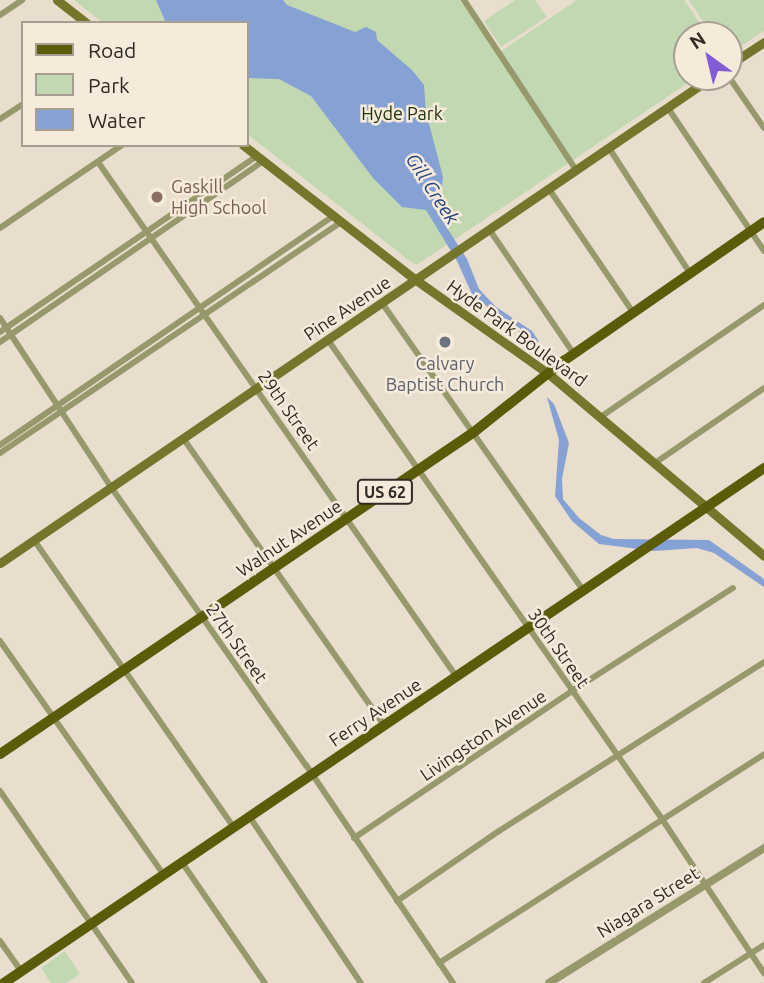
<!DOCTYPE html>
<html>
<head>
<meta charset="utf-8">
<style>
	body { margin:0 }
	#map { position:relative; width:764px; height:983px; overflow:hidden; background:#e9dece; font-family:Ubuntu,sans-serif }
	div>[style] { position:absolute }
	[style*='--x'] { left:calc(var(--x)*1px); top:calc(var(--y)*1px); width:calc(var(--w)*1px); rotate:calc(var(--a)*1deg) }
	.green>* { inset:0; background:#c1d8b2 }
	.water>* { inset:0; background:#86a1d3 }
	.minor>* { height:6px; margin:-3px; padding:0 3px; transform-origin:3px; border-radius:3px; background:#97986b }
	.tertiary>* { height:8px; margin:-4px; padding:0 4px; transform-origin:4px; border-radius:4px; background:#97986b }
	.secondary>* { height:9px; margin:-4.5px; padding:0 4.5px; transform-origin:4.5px; border-radius:4.5px; background:#75752c }
	.primary>* { height:10px; margin:-5px; padding:0 5px; transform-origin:5px; border-radius:5px; background:#5c5b09 }
	.dots>* { width:19px; height:19px; translate:-50% -50%; box-sizing:border-box; border:4px solid #f6ebdb; border-radius:50% }
	span { translate:-50% -50%; white-space:nowrap; text-align:center; line-height:1.15; -webkit-text-stroke:5px #f6ebdb; paint-order:stroke }
	.shield-label span { padding:2px 5px; background:#f6ebdb; border:2px solid; border-radius:5px; -webkit-text-stroke-width:0 }
	.shield-label { font-size:16px; color:#302b25; font-weight:700 }
	.park-label { font-size:18px; color:#20340e }
	.education-label { font-size:18px; color:#785e54 }
	.left { translate:0 -50%; text-align:left }
	.street-label { font-size:18px; color:#302b25 }
	.worship-label { font-size:18px; color:#5b616d }
	.water-label { font-size:19px; color:#24427f; font-style:italic }
	.legend { position:absolute; left:21px; top:21px; width:228px; height:126px; box-sizing:border-box; background:#f6ebdb; border:2px solid #a79e92; margin:0; padding:9px 12px; list-style:none; font-size:21px; color:#302b25 }
	.legend li { display:flex; align-items:center; gap:14px; height:35px }
	.legend b { width:35px; border:2px solid #a79e92 }
	.north { position:absolute; left:673px; top:21px; width:70px; height:70px; box-sizing:border-box; background:#f6ebdb; border:2px solid #a79e92; border-radius:50%; rotate:326deg; font-size:19px; font-weight:700; line-height:28px; text-align:center; color:#302b25 }
	.north::after { content:''; display:block; margin:auto; width:24px; height:32px; background:#815cd6; clip-path:polygon(50% 0,100% 100%,50% 72%,0 100%) }
</style>
</head>
<body>
<div id="map">
	<div class="green">
		<div style="clip-path:polygon(74px 0,460px 0,497px 54px,577px 0,684px 0,708px 35px,687px 35px,687px 77px,697px 77px,418px 264px,414px 264px,247px 134px,247px 23px,103px 23px)"></div>
		<div style="clip-path:polygon(515px 0,535px 0,547px 17px,501px 47px,484px 21px)"></div>
		<div style="clip-path:polygon(689px 0,764px 0,764px 31px,729px 54px,729px 35px,712px 35px)"></div>
		<div style="clip-path:polygon(65px 951px,80px 974px,66px 983px,51px 983px,41px 968px)"></div>
	</div>
	<div class="water">
		<div style="clip-path:polygon(156px 0,283px 0,287px 5px,355px 32px,366px 27px,376px 32px,377px 40px,412px 70px,424px 85px,426px 112px,443px 177px,440px 201px,433px 206px,467px 259px,479px 289px,496px 307px,532px 331px,538px 340px,540px 355px,522px 335px,472px 294px,457px 261px,426px 210px,402px 207px,373px 178px,311px 96px,279px 79px,247px 78px,247px 23px,166px 23px)"></div>
		<div style="clip-path:polygon(547px 397px,554px 404px,569px 443px,562px 479px,563px 499px,579px 518px,601px 535px,614px 539px,709px 540px,764px 579px,764px 587px,714px 553px,697px 548px,654px 551px,599px 544px,572px 521px,555px 496px,559px 440px)"></div>
	</div>
	<div class="minor">
		<div style="--x:464;--y:0;--w:204;--a:56.6"></div>
		<div style="--x:0;--y:15;--w:27;--a:-34"></div>
		<div style="--x:729;--y:77;--w:62;--a:55.5"></div>
		<div style="--x:668;--y:108;--w:172;--a:56.1"></div>
		<div style="--x:0;--y:119;--w:27;--a:-33"></div>
		<div style="--x:609;--y:148;--w:149;--a:57.1"></div>
		<div style="--x:98;--y:162;--w:626;--a:55.14"></div>
		<div style="--x:549;--y:189;--w:149;--a:55.7"></div>
		<div style="--x:0;--y:228;--w:148;--a:-34.2"></div>
		<div style="--x:489;--y:229;--w:151;--a:55.8"></div>
		<div style="--x:382;--y:303;--w:350;--a:55"></div>
		<div style="--x:0;--y:318;--w:202;--a:56.7"></div>
		<div style="--x:111;--y:487;--w:340;--a:55"></div>
		<div style="--x:306;--y:765;--w:263;--a:56"></div>
		<div style="--x:0;--y:332;--w:311;--a:-34.4"></div>
		<div style="--x:328;--y:340;--w:584;--a:55.11"></div>
		<div style="--x:662;--y:819;--w:185;--a:56.5"></div>
		<div style="--x:0;--y:342;--w:319;--a:-34.5"></div>
		<div style="--x:602;--y:416;--w:196;--a:-34.4"></div>
		<div style="--x:183;--y:438;--w:350;--a:55"></div>
		<div style="--x:0;--y:445;--w:404;--a:-34.5"></div>
		<div style="--x:0;--y:453;--w:412;--a:-34.1"></div>
		<div style="--x:655;--y:463;--w:132;--a:-34.5"></div>
		<div style="--x:34;--y:540;--w:348;--a:55.2"></div>
		<div style="--x:0;--y:641;--w:284;--a:55"></div>
		<div style="--x:0;--y:791;--w:233;--a:55.5"></div>
		<div style="--x:249;--y:816;--w:201;--a:56.2"></div>
		<div style="--x:354;--y:838;--w:263;--a:-34"></div>
		<div style="--x:572;--y:691;--w:191;--a:-32.6"></div>
		<div style="--x:181;--y:861;--w:148;--a:55.5"></div>
		<div style="--x:397;--y:901;--w:124;--a:-34.5"></div>
		<div style="--x:499;--y:831;--w:314;--a:-32.5"></div>
		<div style="--x:0;--y:941;--w:37;--a:55"></div>
		<div style="--x:439;--y:963;--w:386;--a:-32.7"></div>
		<div style="--x:704;--y:983;--w:71;--a:-32.3"></div>
	</div>
	<div class="tertiary">
		<div style="--x:549;--y:983;--w:254;--a:-32.1"></div>
	</div>
	<div class="secondary">
		<div style="--x:57;--y:0;--w:37;--a:38"></div>
		<div style="--x:729;--y:65;--w:42;--a:-33.3"></div>
		<div style="--x:243;--y:145;--w:219;--a:38"></div>
		<div style="--x:416;--y:280;--w:164;--a:35.3"></div>
		<div style="--x:550;--y:375;--w:280;--a:40.2"></div>
		<div style="--x:0;--y:563;--w:862;--a:-34.32"></div>
	</div>
	<div class="primary">
		<div style="--x:0;--y:754;--w:573;--a:-34.19"></div>
		<div style="--x:474;--y:432;--w:116;--a:-38.4"></div>
		<div style="--x:565;--y:360;--w:242;--a:-34.7"></div>
		<div style="--x:4;--y:983;--w:918;--a:-34.12"></div>
	</div>
	<div class="dots">
		<div style="left:157px;top:197px;background:#8d6e63"></div>
		<div style="left:445px;top:342px;background:#6b7280"></div>
	</div>
	<div class="shield-label">
		<span style="left:385px;top:492px">US 62</span>
	</div>
	<div class="park-label">
		<span style="left:402px;top:113px">Hyde Park</span>
	</div>
	<div class="education-label">
		<span class="left" style="left:171px;top:197px">Gaskill<br>High School</span>
	</div>
	<div class="street-label">
		<span style="left:347px;top:308px;rotate:-34deg">Pine Avenue</span>
		<span style="left:517px;top:333px;rotate:36deg">Hyde Park Boulevard</span>
		<span style="left:289px;top:410px;rotate:55deg">29th Street</span>
		<span style="left:289px;top:538px;rotate:-34deg">Walnut Avenue</span>
		<span style="left:237px;top:643px;rotate:55deg">27th Street</span>
		<span style="left:559px;top:648px;rotate:55deg">30th Street</span>
		<span style="left:375px;top:712px;rotate:-34deg">Ferry Avenue</span>
		<span style="left:483px;top:735px;rotate:-34deg">Livingston Avenue</span>
		<span style="left:648px;top:902px;rotate:-32deg">Niagara Street</span>
	</div>
	<div class="worship-label">
		<span style="left:445px;top:374px">Calvary<br>Baptist Church</span>
	</div>
	<div class="water-label">
		<span style="left:432px;top:189px;rotate:57deg">Gill Creek</span>
	</div>
	<ul class="legend">
	<li><b style="height:9px;background:#5c5b09"></b>Road</li>
	<li><b style="height:19px;background:#c1d8b2"></b>Park</li>
	<li><b style="height:19px;background:#86a1d3"></b>Water</li>
	</ul>
	<div class="north">N</div>
</div>
</body>
</html>
